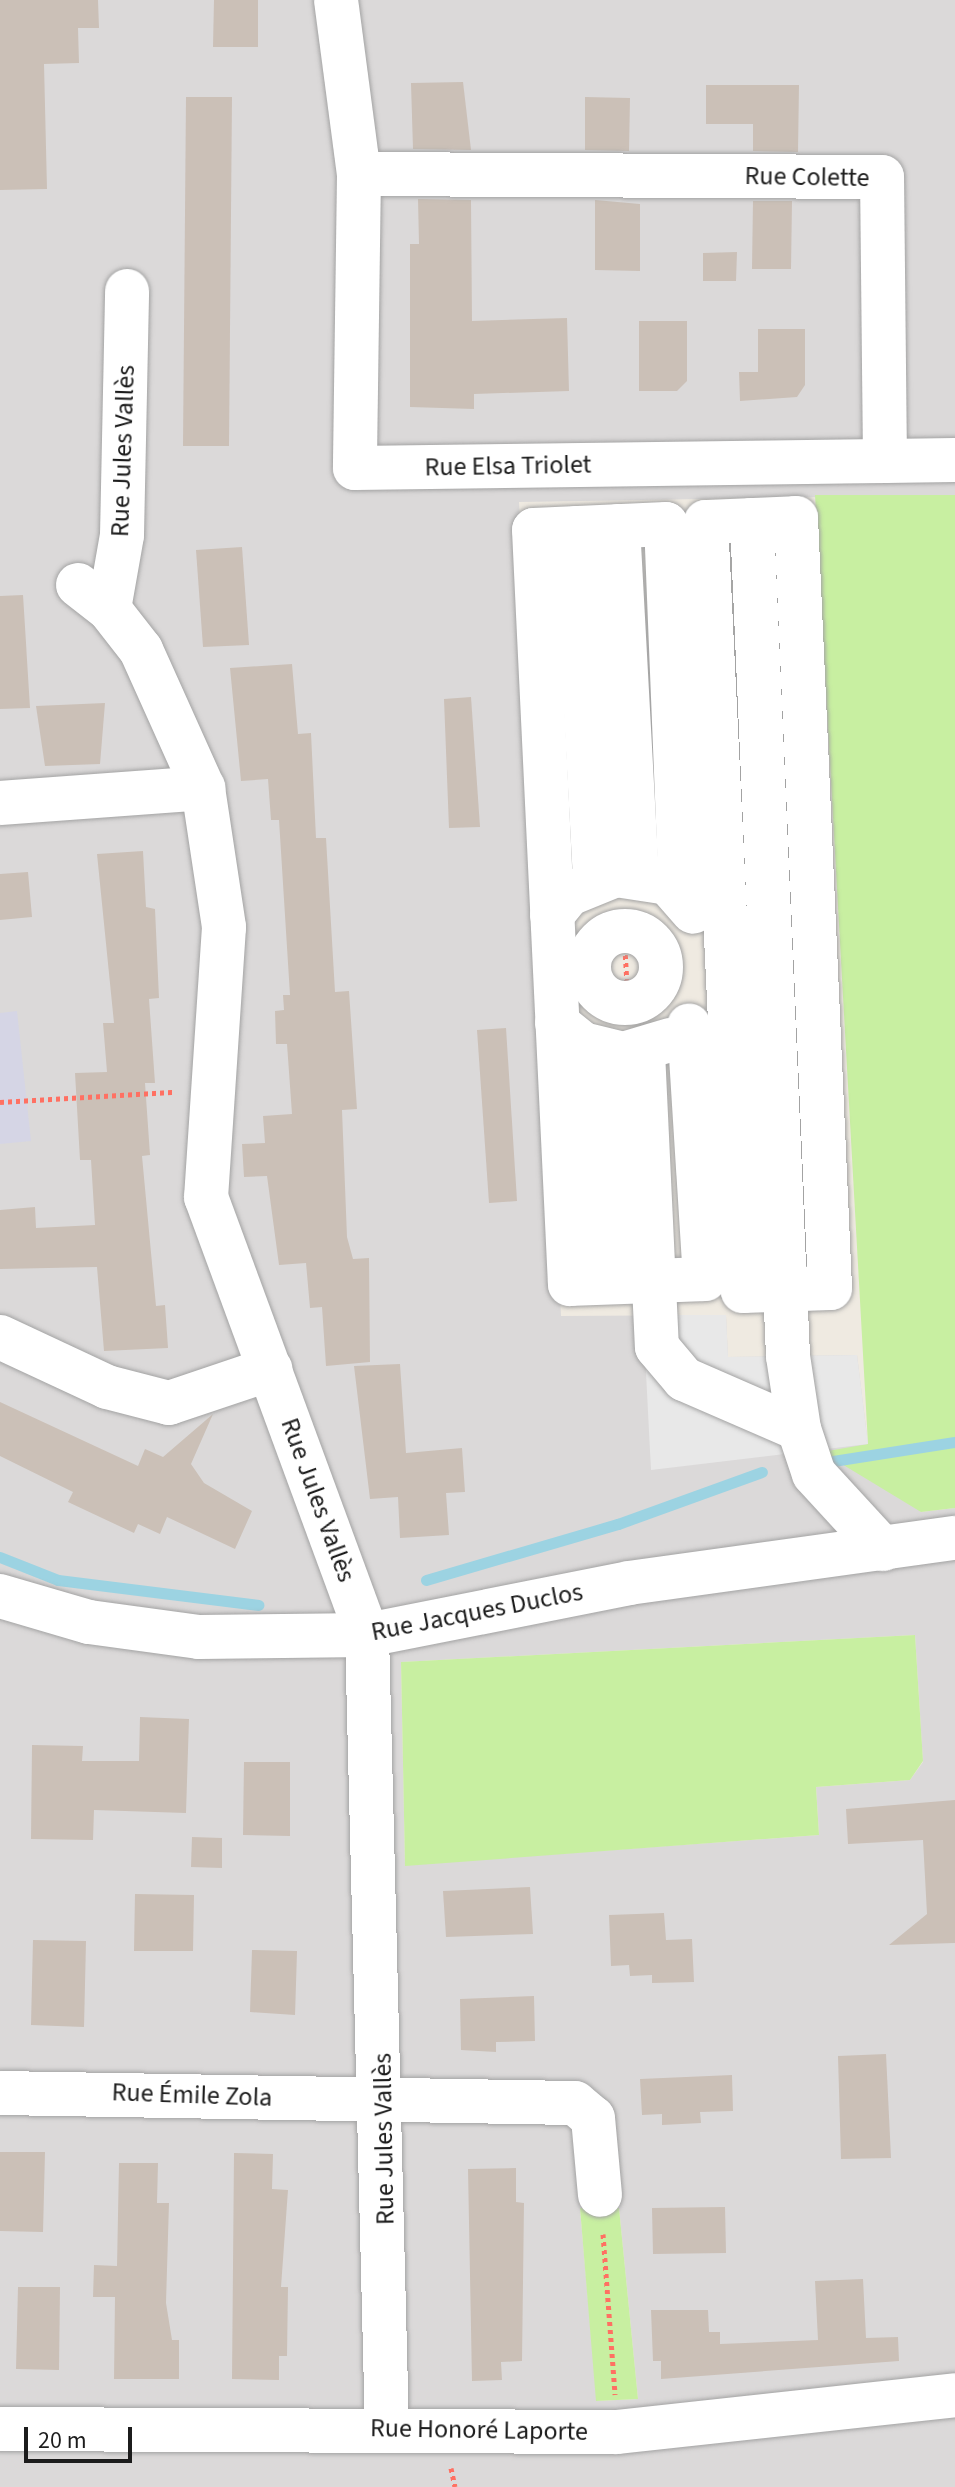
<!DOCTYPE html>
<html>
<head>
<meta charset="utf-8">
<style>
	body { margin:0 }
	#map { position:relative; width:955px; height:2487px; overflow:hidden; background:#efeae1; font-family:"Source Sans 3",sans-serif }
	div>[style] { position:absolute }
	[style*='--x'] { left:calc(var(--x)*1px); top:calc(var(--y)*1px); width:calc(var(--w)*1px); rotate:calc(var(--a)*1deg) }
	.residential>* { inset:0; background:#dbd9d9 }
	.grass>* { inset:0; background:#c8efa1 }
	.parking>* { inset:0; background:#e8e8e8 }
	.plaza>* { inset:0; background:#d5d5e5 }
	.stream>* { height:11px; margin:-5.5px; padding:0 5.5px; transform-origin:5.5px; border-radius:5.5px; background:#9cd3e2 }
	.building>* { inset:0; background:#cbc0b7 }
	.path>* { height:5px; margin-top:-2.5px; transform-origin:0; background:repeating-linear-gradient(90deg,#ff7062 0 4px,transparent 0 8px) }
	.roads { filter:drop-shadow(0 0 2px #a3a3a3) drop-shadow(0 0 2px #a3a3a3) }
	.minor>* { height:44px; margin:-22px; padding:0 22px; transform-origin:22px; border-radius:22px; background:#fff }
	.minor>.ring { margin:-22px; padding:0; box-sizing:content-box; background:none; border:44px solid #fff; border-radius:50% }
	span { translate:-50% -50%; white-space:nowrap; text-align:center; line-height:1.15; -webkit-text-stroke:8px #fff; paint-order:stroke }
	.street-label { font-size:26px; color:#1c1c1c }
	.scale { position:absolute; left:24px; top:2427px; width:108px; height:36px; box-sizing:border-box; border:4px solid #1c1c1c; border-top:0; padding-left:10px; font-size:24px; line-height:28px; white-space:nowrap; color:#1c1c1c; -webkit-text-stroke:6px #fff; paint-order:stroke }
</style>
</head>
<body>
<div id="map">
	<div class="residential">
		<div style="clip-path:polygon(evenodd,0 0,955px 0,955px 495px,519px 502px,561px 1316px,726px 1315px,728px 1357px,857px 1355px,868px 1444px,921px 1512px,955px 1508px,955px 2487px,0 2487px,0 0,915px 1635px,923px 1762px,910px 1780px,816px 1787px,819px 1835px,405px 1865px,401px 1662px,915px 1635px,0 0,619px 2208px,638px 2399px,597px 2401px,580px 2209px,619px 2208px)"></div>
	</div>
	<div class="grass">
		<div style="clip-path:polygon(815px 495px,955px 495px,955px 1508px,921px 1512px,822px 1452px,868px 1444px)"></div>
		<div style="clip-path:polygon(915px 1635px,923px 1761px,910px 1780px,816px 1787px,819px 1835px,405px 1866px,401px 1662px)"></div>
		<div style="clip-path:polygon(580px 2208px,619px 2208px,638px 2399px,596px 2401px)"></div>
	</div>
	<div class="parking">
		<div style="clip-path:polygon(643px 1315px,726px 1315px,728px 1357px,857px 1355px,868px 1444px,651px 1470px)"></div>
	</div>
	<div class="plaza">
		<div style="clip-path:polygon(17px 1011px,31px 1141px,0 1144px,0 1013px)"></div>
	</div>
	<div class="stream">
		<div style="--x:833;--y:1461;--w:123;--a:-8.9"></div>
		<div style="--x:0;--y:1557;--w:62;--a:21.6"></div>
		<div style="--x:58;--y:1580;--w:202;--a:7.1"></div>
		<div style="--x:426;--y:1580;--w:200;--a:-16.3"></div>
		<div style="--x:618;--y:1524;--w:153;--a:-19.9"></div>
	</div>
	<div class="building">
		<div style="clip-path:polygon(0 0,98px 0,99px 28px,78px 28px,79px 63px,44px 64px,47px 189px,0 190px)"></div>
		<div style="clip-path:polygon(214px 0,258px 0,258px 47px,213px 47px)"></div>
		<div style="clip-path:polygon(463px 82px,471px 150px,413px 149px,411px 83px)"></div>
		<div style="clip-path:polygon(706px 85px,799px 85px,798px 152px,753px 151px,753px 124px,706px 124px)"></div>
		<div style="clip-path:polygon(186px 97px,232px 97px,229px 446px,183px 446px)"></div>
		<div style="clip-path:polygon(585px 97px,630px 98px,629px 151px,585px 150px)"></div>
		<div style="clip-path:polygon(418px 199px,471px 200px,472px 321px,567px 318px,569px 391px,474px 394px,474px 409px,410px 407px,410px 244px,419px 244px)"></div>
		<div style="clip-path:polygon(595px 200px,640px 204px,640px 271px,595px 270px)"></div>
		<div style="clip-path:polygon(792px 201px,791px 269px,752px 269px,753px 201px)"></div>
		<div style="clip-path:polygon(737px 252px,736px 281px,703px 281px,703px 253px)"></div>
		<div style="clip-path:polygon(639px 321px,687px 321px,687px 381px,677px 391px,639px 391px)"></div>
		<div style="clip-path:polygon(758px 329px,805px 329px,805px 385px,797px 397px,740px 401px,739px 372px,758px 372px)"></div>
		<div style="clip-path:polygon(242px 547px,249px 645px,203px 647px,196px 550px)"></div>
		<div style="clip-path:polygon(23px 595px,30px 708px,0 709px,0 596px)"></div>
		<div style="clip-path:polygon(292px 664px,298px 734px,311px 733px,316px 838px,326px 838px,335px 992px,349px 991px,357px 1109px,342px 1110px,347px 1237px,353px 1259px,369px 1258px,370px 1362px,326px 1366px,322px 1307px,310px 1308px,306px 1263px,279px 1265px,267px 1176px,244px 1177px,242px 1144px,265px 1143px,263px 1116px,292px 1114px,287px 1044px,276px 1044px,275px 1011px,284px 1010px,283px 995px,290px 995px,279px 820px,271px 820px,268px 779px,241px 781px,230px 668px)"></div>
		<div style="clip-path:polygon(471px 697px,480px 827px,449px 828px,444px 699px)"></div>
		<div style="clip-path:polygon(105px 703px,100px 764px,45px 766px,36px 706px)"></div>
		<div style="clip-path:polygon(143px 851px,146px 907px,155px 909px,159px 998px,149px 999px,155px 1083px,145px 1083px,150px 1155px,142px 1156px,156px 1306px,165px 1305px,168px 1348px,104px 1351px,97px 1267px,0 1269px,0 1210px,35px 1207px,36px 1228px,95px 1225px,91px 1160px,80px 1160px,75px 1073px,107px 1072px,103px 1023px,114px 1023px,97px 854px)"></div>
		<div style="clip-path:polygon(28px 872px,32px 917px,0 920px,0 874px)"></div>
		<div style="clip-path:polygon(506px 1028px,517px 1201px,489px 1203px,477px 1030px)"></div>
		<div style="clip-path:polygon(400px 1364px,406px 1453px,462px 1448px,465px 1492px,446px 1493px,449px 1535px,400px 1538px,398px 1497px,370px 1499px,354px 1366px)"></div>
		<div style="clip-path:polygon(0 1402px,138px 1466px,145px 1449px,163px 1457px,213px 1414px,191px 1464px,204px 1483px,252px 1511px,235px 1549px,167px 1517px,160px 1534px,138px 1524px,134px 1533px,68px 1502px,73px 1492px,0 1456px)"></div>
		<div style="clip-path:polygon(140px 1717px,189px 1719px,186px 1813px,94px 1810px,93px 1840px,31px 1839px,32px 1745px,83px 1746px,82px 1761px,139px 1761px)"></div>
		<div style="clip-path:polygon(244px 1762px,290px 1762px,290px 1836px,243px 1835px)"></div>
		<div style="clip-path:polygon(955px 1800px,955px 1943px,889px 1945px,927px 1914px,923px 1840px,848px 1844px,846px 1809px)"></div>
		<div style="clip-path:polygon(192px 1837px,222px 1838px,222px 1868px,191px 1867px)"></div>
		<div style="clip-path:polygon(530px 1887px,533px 1934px,446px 1937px,443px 1891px)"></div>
		<div style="clip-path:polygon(135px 1894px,194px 1895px,193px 1951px,134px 1951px)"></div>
		<div style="clip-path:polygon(664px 1913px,666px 1940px,692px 1939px,694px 1982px,652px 1983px,652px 1975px,630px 1976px,629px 1965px,611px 1966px,609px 1915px)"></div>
		<div style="clip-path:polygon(33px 1940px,86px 1941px,84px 2027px,31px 2025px)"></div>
		<div style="clip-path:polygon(252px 1950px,297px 1951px,295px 2015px,250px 2012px)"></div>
		<div style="clip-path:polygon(534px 1996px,535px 2041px,496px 2042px,496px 2052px,461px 2050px,460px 1999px)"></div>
		<div style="clip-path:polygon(886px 2054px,891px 2158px,841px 2159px,838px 2056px)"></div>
		<div style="clip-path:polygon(732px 2075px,733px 2111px,700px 2112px,701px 2123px,662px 2125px,662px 2114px,642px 2115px,640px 2079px)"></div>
		<div style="clip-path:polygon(0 2152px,45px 2152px,43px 2232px,0 2231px)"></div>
		<div style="clip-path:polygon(234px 2153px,273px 2154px,272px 2189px,288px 2190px,281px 2287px,288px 2287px,287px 2356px,279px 2356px,279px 2380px,232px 2379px)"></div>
		<div style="clip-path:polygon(119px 2163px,158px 2163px,157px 2203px,169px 2203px,166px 2303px,172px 2340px,179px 2340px,179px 2379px,114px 2379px,115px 2297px,93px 2297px,94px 2265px,117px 2266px)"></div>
		<div style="clip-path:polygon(516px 2168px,516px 2202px,524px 2203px,522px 2361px,501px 2362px,502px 2380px,472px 2381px,468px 2169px)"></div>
		<div style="clip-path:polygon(725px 2207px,726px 2253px,653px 2254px,652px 2208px)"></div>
		<div style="clip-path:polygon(863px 2279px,866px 2338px,898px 2337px,899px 2361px,661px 2379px,661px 2361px,653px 2361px,651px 2310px,708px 2310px,709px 2332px,720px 2332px,720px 2344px,818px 2340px,815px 2281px)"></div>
		<div style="clip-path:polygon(18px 2287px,60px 2287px,59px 2370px,16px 2369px)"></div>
	</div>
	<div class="path">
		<div style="--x:624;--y:931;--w:71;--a:86.8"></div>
		<div style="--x:0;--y:1102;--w:176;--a:-3.3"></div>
		<div style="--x:603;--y:2234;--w:161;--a:85.7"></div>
		<div style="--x:451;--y:2468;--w:19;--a:78"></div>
	</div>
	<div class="roads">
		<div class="minor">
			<div style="--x:336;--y:0;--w:176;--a:82.5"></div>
			<div style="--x:885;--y:461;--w:284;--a:-90.6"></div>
			<div style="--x:882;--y:177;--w:523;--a:-179.67"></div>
			<div style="--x:359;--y:174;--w:294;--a:90.8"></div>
			<div style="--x:355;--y:468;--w:530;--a:-0.76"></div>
			<div style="--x:885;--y:461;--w:70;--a:-0.8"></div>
			<div style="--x:796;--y:518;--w:771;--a:87.47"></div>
			<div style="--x:830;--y:1288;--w:87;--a:178"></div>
			<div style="--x:743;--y:1291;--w:770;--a:-92.75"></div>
			<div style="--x:706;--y:522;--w:90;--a:-2.5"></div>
			<div style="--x:618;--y:526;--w:350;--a:86.9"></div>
			<div style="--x:576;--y:528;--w:351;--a:86.9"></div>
			<div style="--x:78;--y:585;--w:39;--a:38"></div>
			<div style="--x:109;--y:609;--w:52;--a:52"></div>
			<div style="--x:141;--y:650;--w:151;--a:65.8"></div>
			<div style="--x:203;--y:788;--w:141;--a:81.4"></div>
			<div style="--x:224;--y:927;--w:271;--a:93.8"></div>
			<div style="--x:206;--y:1197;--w:467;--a:69.8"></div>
			<div style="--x:367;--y:1635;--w:793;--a:88.56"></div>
			<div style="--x:109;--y:609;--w:75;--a:-80"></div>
			<div style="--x:122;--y:535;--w:244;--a:-88.8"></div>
			<div style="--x:0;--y:803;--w:204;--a:-4.2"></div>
			<div style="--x:681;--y:896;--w:372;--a:-92.3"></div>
			<div style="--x:666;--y:524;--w:132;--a:177.4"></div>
			<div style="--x:534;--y:530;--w:755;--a:87.27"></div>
			<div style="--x:570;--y:1284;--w:135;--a:-2.1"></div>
			<div style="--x:705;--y:1279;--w:254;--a:-93.6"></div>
			<div style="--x:552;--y:915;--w:27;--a:-51"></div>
			<div style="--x:569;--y:894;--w:51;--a:-22"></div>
			<div style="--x:616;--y:875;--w:53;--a:8.7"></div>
			<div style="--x:668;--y:883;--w:38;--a:49"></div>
			<div class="ring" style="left:589px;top:931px;width:28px;height:28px"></div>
			<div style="--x:557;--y:1023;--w:33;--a:39"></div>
			<div style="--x:583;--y:1044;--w:41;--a:14"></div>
			<div style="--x:623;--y:1054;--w:49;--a:-16.6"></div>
			<div style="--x:600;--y:1050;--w:232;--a:87"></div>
			<div style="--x:643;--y:1052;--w:295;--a:87.3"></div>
			<div style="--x:657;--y:1347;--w:42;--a:49.8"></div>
			<div style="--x:684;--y:1379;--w:125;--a:23.5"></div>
			<div style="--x:799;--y:1429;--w:74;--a:-98.6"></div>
			<div style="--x:788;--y:1356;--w:837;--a:-92.47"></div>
			<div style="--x:0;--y:1337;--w:118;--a:25"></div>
			<div style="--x:107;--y:1387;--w:64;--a:14.5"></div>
			<div style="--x:169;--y:1403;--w:107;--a:-18.6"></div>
			<div style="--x:799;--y:1429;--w:47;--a:71.6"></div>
			<div style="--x:814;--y:1474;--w:102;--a:47.4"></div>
			<div style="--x:0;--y:1596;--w:93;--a:16.3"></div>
			<div style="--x:89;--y:1622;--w:111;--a:7.8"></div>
			<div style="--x:199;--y:1637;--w:168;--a:-0.7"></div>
			<div style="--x:367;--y:1635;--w:267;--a:-11.2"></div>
			<div style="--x:629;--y:1583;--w:329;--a:-7.9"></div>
			<div style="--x:0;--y:2093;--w:575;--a:1"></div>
			<div style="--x:575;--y:2103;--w:23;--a:40"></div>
			<div style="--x:593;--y:2118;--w:77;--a:84.8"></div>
			<div style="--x:0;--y:2429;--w:617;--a:0.28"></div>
			<div style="--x:617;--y:2432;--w:340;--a:-6.2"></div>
		</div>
	</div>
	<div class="street-label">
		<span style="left:807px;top:177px;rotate:1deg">Rue Colette</span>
		<span style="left:123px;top:451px;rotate:-88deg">Rue Jules Vallès</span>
		<span style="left:508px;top:466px;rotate:-1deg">Rue Elsa Triolet</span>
		<span style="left:318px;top:1500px;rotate:70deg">Rue Jules Vallès</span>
		<span style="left:477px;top:1612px;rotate:-11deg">Rue Jacques Duclos</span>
		<span style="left:192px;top:2095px;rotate:2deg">Rue Émile Zola</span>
		<span style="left:384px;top:2139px;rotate:-91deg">Rue Jules Vallès</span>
		<span style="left:479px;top:2430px;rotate:1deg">Rue Honoré Laporte</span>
	</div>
	<div class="scale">20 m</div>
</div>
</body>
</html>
